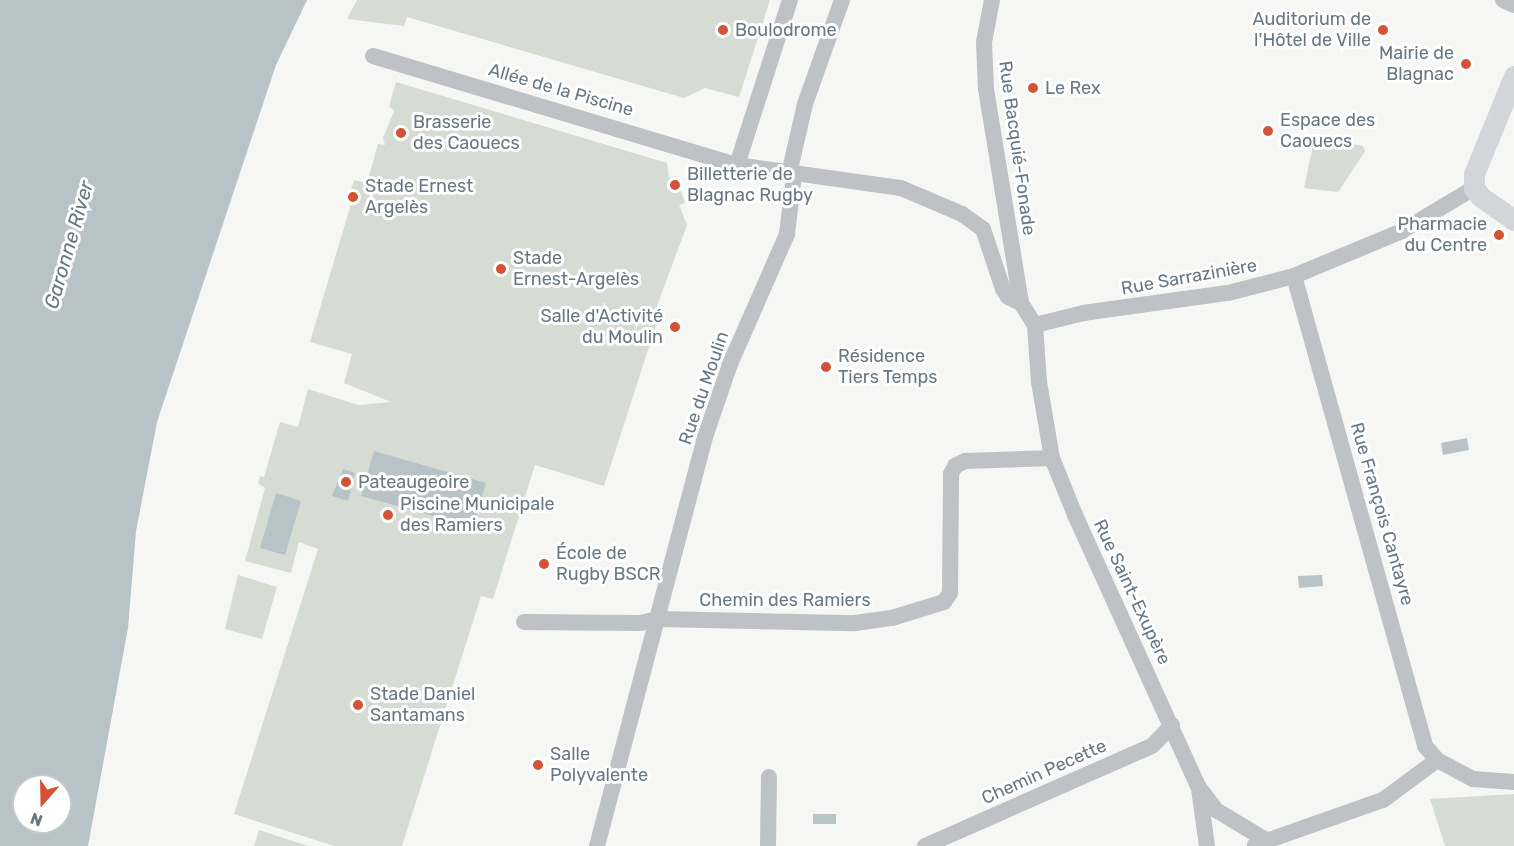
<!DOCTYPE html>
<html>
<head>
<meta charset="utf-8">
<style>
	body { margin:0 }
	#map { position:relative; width:1514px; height:846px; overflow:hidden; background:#f6f6f4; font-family:Rubik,sans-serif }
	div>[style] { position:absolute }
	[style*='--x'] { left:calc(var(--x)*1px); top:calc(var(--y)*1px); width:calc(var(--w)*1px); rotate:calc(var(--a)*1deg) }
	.green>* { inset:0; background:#d6dbd3 }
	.water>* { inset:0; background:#b7c3c7 }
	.minor>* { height:16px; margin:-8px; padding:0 8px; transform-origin:8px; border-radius:8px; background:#bec2c5 }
	.major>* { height:21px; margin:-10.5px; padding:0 10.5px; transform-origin:10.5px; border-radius:10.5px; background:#d2d6da }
	.dots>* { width:16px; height:16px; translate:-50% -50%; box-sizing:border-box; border:3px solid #fff; border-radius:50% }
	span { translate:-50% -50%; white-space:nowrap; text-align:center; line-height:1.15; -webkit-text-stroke:6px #fff; paint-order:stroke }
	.poi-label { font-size:18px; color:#687882 }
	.right { translate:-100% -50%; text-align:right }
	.left { translate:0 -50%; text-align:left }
	.street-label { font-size:18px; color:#687882 }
	.water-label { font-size:20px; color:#63787f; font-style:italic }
	.north { position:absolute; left:12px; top:774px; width:60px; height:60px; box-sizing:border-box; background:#fff; border:2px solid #c3c9cd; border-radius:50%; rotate:200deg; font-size:16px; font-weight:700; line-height:24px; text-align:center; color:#687882 }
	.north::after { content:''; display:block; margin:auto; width:21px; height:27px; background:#d45236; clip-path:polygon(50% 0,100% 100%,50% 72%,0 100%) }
</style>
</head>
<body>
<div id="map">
	<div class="green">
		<div style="clip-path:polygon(357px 0,770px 0,739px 97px,705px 88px,684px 98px,407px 17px,404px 26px,347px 19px)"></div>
		<div style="clip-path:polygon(396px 82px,667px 163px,669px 178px,676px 176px,685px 203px,679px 205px,687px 225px,654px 314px,659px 316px,604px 486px,535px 465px,493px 599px,481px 596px,402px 846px,334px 846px,234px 814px,318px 549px,299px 542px,291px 573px,245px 561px,265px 488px,258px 483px,260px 476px,264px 477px,280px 422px,298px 427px,308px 389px,358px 405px,391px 402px,344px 383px,352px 354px,310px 342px,351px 204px,347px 203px,354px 180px,367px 183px,378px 144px,385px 145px,383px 138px,394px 111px,389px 106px)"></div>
		<div style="clip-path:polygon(1315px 136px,1363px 146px,1365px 151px,1338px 192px,1304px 188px)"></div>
		<div style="clip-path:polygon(238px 575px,277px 587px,262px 639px,225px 629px)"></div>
		<div style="clip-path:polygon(1514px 794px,1514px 846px,1445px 846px,1430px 799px)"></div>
		<div style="clip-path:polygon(259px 830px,308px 846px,254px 846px)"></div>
	</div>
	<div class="water">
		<div style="clip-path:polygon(evenodd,0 0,307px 0,276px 65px,157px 422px,136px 531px,128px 628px,88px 846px,0 846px,0 0,24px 786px,60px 786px,60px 822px,24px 822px,24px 786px)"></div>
		<div style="clip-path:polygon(1467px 438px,1469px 450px,1443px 455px,1441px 443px)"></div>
		<div style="clip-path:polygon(374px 451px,486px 483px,473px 527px,361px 496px)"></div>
		<div style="clip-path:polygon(343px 469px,355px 473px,348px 501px,332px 496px)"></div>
		<div style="clip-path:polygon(276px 493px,301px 501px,285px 555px,260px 548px)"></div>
		<div style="clip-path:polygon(1322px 575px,1323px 586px,1299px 588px,1298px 576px)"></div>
		<div style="clip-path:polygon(813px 814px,836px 814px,836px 824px,813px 824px)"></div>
	</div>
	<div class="minor">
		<div style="--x:992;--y:0;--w:43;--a:100.8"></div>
		<div style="--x:984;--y:42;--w:47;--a:87.6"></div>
		<div style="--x:986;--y:89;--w:217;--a:80.7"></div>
		<div style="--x:1503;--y:0;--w:12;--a:24"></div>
		<div style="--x:373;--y:56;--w:380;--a:16.7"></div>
		<div style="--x:737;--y:165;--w:166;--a:8"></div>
		<div style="--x:901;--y:188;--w:66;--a:23.1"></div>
		<div style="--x:962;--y:214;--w:26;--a:36"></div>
		<div style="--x:983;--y:229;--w:63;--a:71.6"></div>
		<div style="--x:1003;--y:289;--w:9;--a:58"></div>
		<div style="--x:1008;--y:297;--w:14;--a:25"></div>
		<div style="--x:1021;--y:303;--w:26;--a:58"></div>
		<div style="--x:737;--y:165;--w:173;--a:-72.2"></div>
		<div style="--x:789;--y:174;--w:72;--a:-77.1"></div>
		<div style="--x:805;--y:104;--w:110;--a:-70.4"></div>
		<div style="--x:1294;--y:276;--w:488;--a:74.4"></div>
		<div style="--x:1425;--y:746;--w:18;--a:49"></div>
		<div style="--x:1437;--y:760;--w:41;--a:27.8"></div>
		<div style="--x:1473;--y:779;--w:41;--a:4.2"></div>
		<div style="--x:1035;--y:325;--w:57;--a:86"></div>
		<div style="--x:1039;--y:382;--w:77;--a:80.3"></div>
		<div style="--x:1052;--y:458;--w:61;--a:68"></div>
		<div style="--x:1075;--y:515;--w:298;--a:65.6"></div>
		<div style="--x:1198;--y:786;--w:30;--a:53"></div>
		<div style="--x:1216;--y:810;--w:56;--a:31.1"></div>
		<div style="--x:1035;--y:325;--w:49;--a:-14"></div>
		<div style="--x:1083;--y:313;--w:146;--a:-7.9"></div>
		<div style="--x:1228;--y:293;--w:68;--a:-14.4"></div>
		<div style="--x:1294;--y:276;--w:117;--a:-22.6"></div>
		<div style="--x:1402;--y:231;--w:84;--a:-30.8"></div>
		<div style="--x:524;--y:622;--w:116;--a:0.5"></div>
		<div style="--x:640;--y:623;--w:17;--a:-13"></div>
		<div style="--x:657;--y:619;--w:198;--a:1.2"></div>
		<div style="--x:855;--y:623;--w:37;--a:-8"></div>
		<div style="--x:892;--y:618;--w:54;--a:-17.1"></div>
		<div style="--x:944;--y:602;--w:11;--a:-56"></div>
		<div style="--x:950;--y:593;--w:119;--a:-89.5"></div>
		<div style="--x:951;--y:474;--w:9;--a:-63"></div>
		<div style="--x:955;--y:466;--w:11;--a:-27"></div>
		<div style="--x:965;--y:461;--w:87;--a:-2"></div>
		<div style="--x:1199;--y:789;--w:58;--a:82"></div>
		<div style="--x:1255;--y:845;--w:136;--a:-19.4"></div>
		<div style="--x:1383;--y:800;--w:67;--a:-36.5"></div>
		<div style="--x:597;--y:846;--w:426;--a:-75.2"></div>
		<div style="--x:706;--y:434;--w:74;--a:-71.1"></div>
		<div style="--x:730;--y:364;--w:142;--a:-66.3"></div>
		<div style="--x:787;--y:234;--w:59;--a:-83.2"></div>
		<div style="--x:768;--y:846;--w:69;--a:-89.2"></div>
		<div style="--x:925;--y:846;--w:248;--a:-23.8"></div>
		<div style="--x:1152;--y:746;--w:29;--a:-46"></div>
	</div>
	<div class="major">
		<div style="--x:1514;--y:76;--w:106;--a:112.2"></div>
		<div style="--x:1474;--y:174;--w:14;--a:90"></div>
		<div style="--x:1474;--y:188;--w:11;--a:52"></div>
		<div style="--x:1481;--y:197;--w:40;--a:34.9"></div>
	</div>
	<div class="dots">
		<div style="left:723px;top:30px;background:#d45236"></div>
		<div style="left:1383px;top:30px;background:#d45236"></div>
		<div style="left:1466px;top:64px;background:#d45236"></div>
		<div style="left:1033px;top:88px;background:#d45236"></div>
		<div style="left:1268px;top:131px;background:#d45236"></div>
		<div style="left:401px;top:133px;background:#d45236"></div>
		<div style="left:675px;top:185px;background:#d45236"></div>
		<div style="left:353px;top:197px;background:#d45236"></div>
		<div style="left:1499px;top:235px;background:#d45236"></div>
		<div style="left:501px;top:269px;background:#d45236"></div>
		<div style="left:675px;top:327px;background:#d45236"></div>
		<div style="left:826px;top:367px;background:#d45236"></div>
		<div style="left:346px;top:482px;background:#d45236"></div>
		<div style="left:388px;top:515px;background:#d45236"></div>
		<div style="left:544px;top:564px;background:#d45236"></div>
		<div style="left:358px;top:705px;background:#d45236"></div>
		<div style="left:538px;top:765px;background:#d45236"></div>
	</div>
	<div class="poi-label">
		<span class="right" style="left:1371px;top:30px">Auditorium de<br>l'Hôtel de Ville</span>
		<span class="left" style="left:735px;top:30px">Boulodrome</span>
		<span class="right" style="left:1454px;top:64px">Mairie de<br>Blagnac</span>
		<span class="left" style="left:1045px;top:88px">Le Rex</span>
		<span class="left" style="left:1280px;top:131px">Espace des<br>Caouecs</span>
		<span class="left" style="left:413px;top:133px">Brasserie<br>des Caouecs</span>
		<span class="left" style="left:687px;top:185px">Billetterie de<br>Blagnac Rugby</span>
		<span class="left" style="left:365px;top:197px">Stade Ernest<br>Argelès</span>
		<span class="right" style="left:1487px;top:235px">Pharmacie<br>du Centre</span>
		<span class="left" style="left:513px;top:269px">Stade<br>Ernest-Argelès</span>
		<span class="right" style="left:663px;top:327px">Salle d'Activité<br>du Moulin</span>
		<span class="left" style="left:838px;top:367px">Résidence<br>Tiers Temps</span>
		<span class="left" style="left:358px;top:482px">Pateaugeoire</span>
		<span class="left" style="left:400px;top:515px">Piscine Municipale<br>des Ramiers</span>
		<span class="left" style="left:556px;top:564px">École de<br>Rugby BSCR</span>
		<span class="left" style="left:370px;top:705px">Stade Daniel<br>Santamans</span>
		<span class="left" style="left:550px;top:765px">Salle<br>Polyvalente</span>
	</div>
	<div class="street-label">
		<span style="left:561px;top:90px;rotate:16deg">Allée de la Piscine</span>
		<span style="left:1017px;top:148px;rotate:82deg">Rue Bacquié-Fonade</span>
		<span style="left:1189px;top:277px;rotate:-10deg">Rue Sarrazinière</span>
		<span style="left:704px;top:388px;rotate:-71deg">Rue du Moulin</span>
		<span style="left:1382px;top:514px;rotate:74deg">Rue François Cantayre</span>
		<span style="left:1132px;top:592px;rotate:65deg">Rue Saint-Exupère</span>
		<span style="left:785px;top:600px">Chemin des Ramiers</span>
		<span style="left:1044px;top:772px;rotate:-24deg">Chemin Pecette</span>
	</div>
	<div class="water-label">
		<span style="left:69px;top:245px;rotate:-74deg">Garonne River</span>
	</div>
	<div class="north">N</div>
</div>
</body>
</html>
